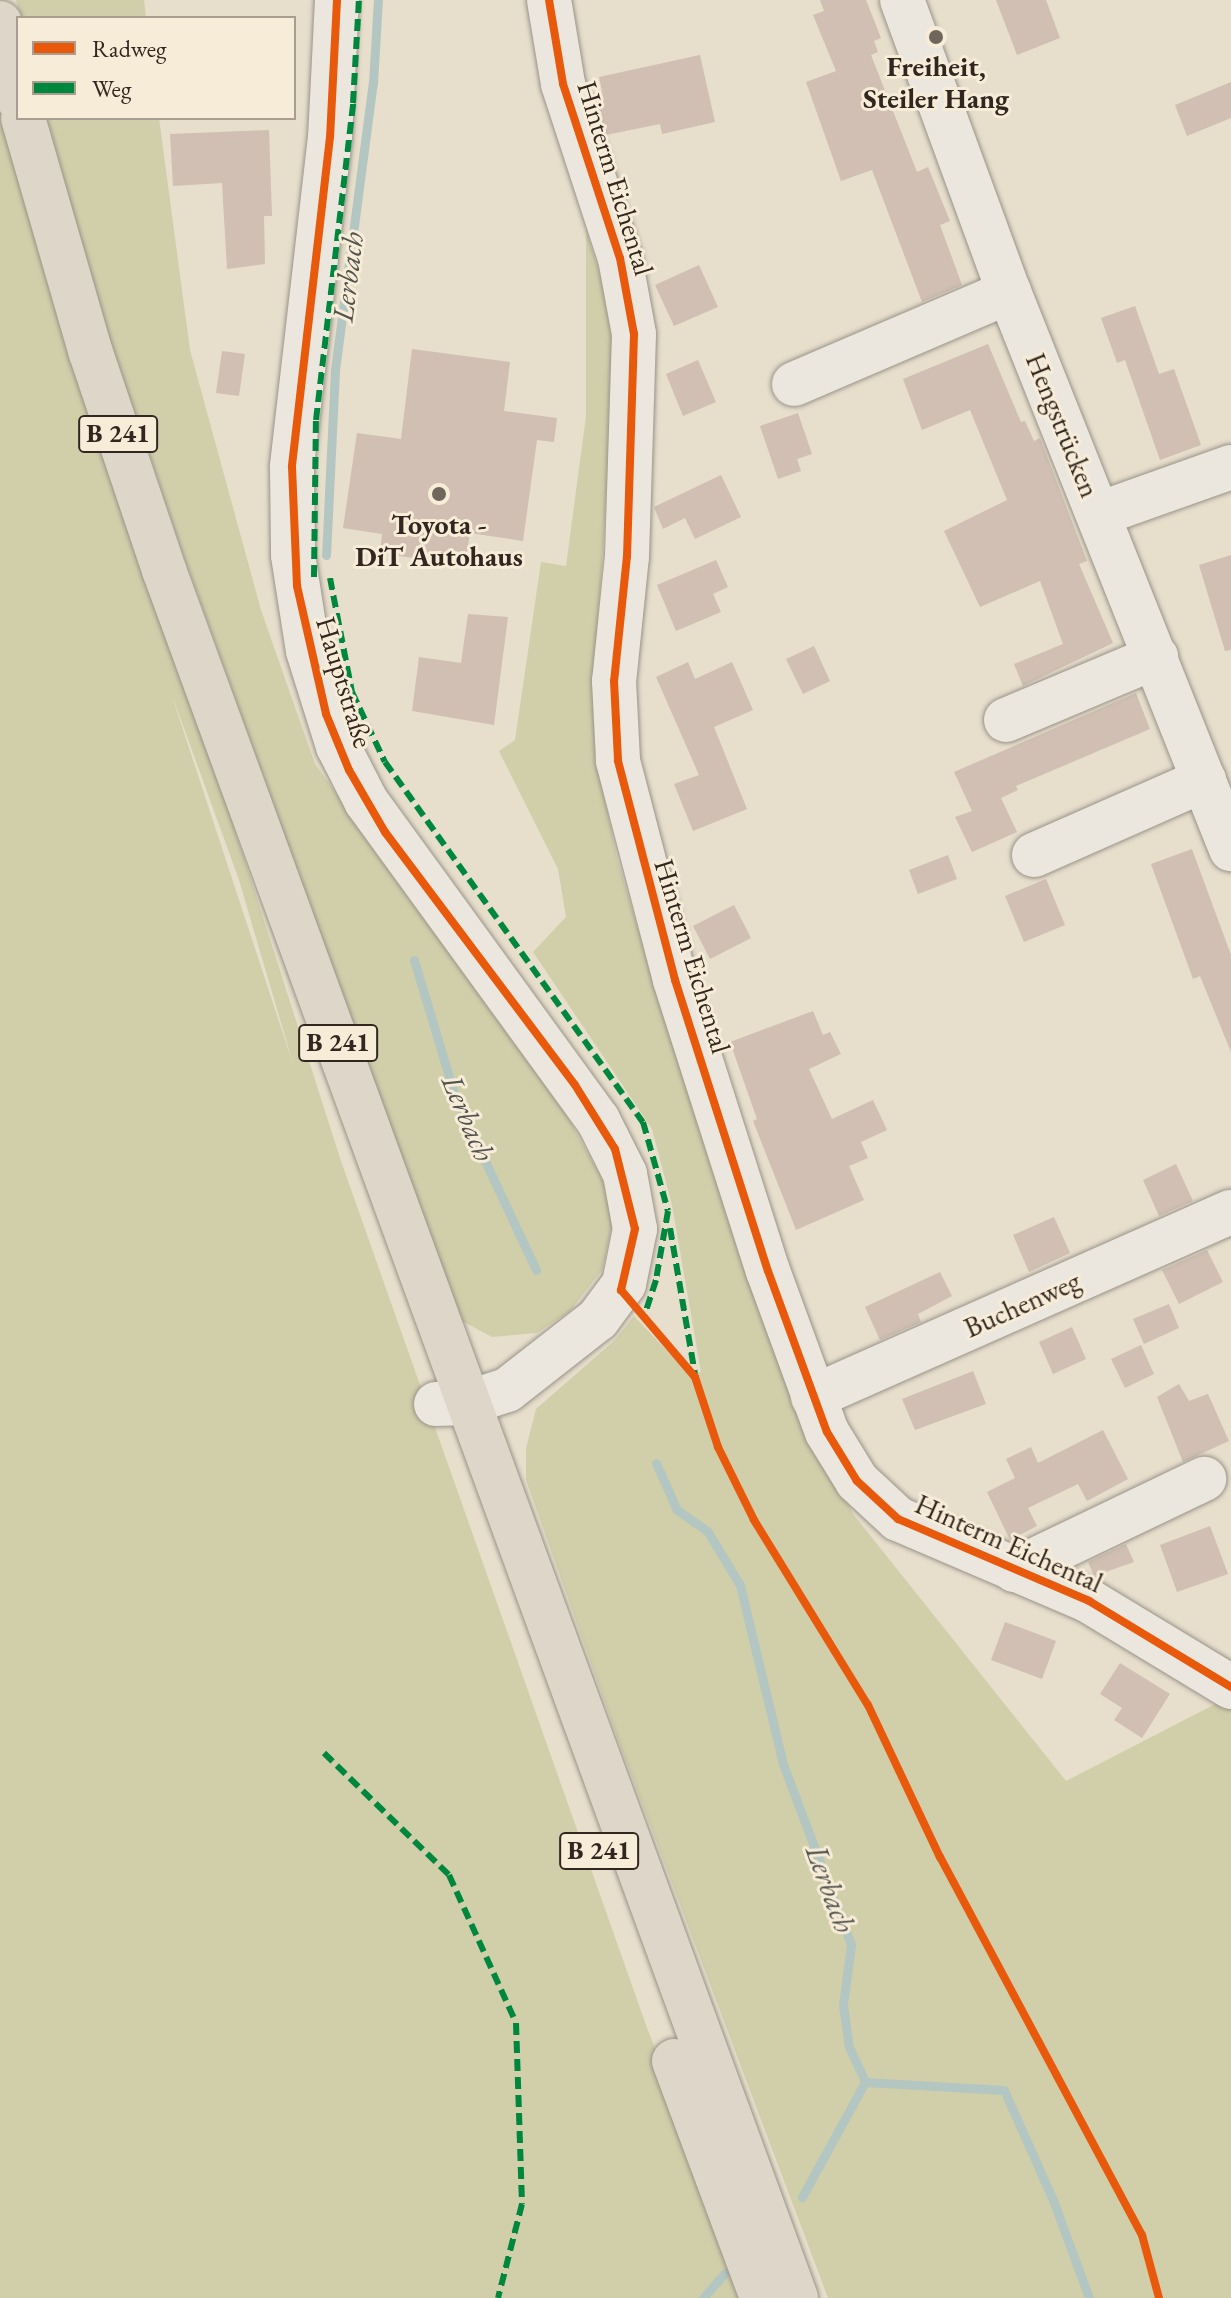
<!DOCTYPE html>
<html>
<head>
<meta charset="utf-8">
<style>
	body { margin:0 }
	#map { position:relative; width:1231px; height:2298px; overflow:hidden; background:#e7decc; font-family:"EB Garamond",serif }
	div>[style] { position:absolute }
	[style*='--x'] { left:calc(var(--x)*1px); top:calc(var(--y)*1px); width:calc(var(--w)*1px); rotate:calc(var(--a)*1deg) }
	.green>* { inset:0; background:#d1cfaa }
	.stream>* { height:9px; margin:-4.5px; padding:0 4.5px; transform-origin:4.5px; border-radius:4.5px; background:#b4c6c1 }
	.building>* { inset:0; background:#d0bfb2 }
	.roads { filter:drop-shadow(0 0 2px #999388) drop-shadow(0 0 2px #999388) }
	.minor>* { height:44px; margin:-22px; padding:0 22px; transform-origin:22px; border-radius:22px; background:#ece7de }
	.major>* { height:44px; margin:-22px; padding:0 22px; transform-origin:22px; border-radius:22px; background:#ded6c9 }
	.quiet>* { height:6px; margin-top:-3px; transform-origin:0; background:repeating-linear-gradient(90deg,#00873e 0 12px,transparent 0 18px) }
	.cycleway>* { height:8px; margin:-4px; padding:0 4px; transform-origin:4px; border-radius:4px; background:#e8590c }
	.dots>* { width:22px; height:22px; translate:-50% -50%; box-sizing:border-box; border:4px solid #f7ecd7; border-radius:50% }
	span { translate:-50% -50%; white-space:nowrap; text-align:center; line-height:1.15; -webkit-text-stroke:6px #f7ecd7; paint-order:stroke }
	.shield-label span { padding:2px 6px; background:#f7ecd7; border:2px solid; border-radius:6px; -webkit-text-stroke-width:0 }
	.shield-label { font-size:26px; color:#312620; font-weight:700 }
	.poi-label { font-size:28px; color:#312620; font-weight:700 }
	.street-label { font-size:28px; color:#312620 }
	.water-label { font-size:30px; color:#52534f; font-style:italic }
	.legend { position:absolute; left:16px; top:16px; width:280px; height:104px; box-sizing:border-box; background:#f7ecd7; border:2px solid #a89d8e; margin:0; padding:10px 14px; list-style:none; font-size:24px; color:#312620 }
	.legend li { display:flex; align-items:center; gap:16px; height:40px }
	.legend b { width:40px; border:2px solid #a89d8e }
</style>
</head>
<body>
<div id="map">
	<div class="green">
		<div style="clip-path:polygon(16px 0,144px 0,146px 18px,21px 18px)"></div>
		<div style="clip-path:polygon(evenodd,0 96px,341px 1161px,646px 2025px,751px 2298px,0 2298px,0 96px,173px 698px,239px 880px,294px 1067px,173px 699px,173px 698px)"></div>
		<div style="clip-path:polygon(45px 118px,159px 118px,190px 350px,261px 610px,315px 764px,557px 1098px,606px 1186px,613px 1220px,602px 1270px,570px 1311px,537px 1333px,492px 1337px,460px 1320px,184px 557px,112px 346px)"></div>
		<div style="clip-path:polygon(586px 230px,610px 306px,615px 367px,595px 664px,598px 765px,617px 858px,649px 967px,804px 1408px,853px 1514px,1066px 1781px,1227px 1698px,1231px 1702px,1231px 2298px,828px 2298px,619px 1742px,526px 1480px,526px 1448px,536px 1409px,615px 1340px,634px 1316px,689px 1374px,701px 1372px,672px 1205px,652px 1129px,533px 952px,566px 917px,558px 869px,499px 751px,515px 740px,541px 562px,566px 566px,586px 416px)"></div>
	</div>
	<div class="stream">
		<div style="--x:326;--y:555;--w:185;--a:-87.2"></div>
		<div style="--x:335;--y:370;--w:290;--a:-82.5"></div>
		<div style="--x:373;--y:83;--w:83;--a:-86.6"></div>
		<div style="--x:414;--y:960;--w:143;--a:73.3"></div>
		<div style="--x:455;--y:1097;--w:191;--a:64.9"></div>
		<div style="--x:656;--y:1463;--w:51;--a:65.9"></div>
		<div style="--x:677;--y:1510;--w:38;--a:35"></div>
		<div style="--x:708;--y:1532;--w:62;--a:58.9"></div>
		<div style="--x:740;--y:1585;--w:184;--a:76.5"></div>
		<div style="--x:783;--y:1764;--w:193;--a:69.4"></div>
		<div style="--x:851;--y:1945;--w:61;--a:97.6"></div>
		<div style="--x:843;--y:2005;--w:42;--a:81.9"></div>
		<div style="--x:849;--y:2047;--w:38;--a:65"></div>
		<div style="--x:865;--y:2082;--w:139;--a:3.3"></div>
		<div style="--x:1004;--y:2090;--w:120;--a:66"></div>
		<div style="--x:1053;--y:2200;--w:104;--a:69.8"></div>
		<div style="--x:802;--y:2197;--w:131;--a:-61.3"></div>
		<div style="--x:703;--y:2298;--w:33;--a:-49"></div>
	</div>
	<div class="building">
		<div style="clip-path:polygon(820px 0,866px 0,881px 38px,874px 41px,878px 52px,871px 55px,917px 172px,928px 167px,950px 221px,940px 225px,962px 285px,922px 302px,872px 170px,841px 181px,806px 82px,836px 71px,813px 15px,824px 11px)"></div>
		<div style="clip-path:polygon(996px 0,1046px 0,1060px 38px,1017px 55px)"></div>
		<div style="clip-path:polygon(700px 55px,715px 122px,662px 134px,660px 124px,606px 135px,592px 93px,602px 91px,599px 77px)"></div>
		<div style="clip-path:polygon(1231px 82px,1231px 118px,1187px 136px,1175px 105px)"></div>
		<div style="clip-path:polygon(269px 130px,272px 216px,264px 216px,265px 264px,227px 269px,222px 183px,173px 186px,170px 134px)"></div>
		<div style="clip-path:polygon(699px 265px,718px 307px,674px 326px,655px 285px)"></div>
		<div style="clip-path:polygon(1135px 306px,1159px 374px,1174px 369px,1201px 445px,1160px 460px,1125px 360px,1117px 363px,1101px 318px)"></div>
		<div style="clip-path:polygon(988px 344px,1021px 422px,1025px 421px,1034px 441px,1040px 438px,1087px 561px,1079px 564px,1113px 643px,1023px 686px,1014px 664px,1063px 644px,1040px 581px,980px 607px,944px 531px,1007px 500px,970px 410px,922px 430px,903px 379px)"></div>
		<div style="clip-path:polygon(412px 349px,510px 362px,504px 411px,557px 418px,554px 442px,537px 440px,523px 541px,470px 533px,465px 566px,380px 553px,382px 534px,343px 528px,357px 433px,401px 439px)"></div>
		<div style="clip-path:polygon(222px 351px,245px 354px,239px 396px,216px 393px)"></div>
		<div style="clip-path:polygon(698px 360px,716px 402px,683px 416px,666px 374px)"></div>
		<div style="clip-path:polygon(798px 413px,812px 454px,797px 459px,801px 471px,778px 479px,760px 426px)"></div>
		<div style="clip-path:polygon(721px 475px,741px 517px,695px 539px,685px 518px,663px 529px,654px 507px)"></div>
		<div style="clip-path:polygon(1231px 555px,1231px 650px,1225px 651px,1199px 565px)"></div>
		<div style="clip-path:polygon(716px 560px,728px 587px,713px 594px,721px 612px,676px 631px,657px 585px)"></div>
		<div style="clip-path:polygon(468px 614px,508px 617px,494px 725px,412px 711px,419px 657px,461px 663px)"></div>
		<div style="clip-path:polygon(814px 646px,830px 681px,803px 694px,786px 659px)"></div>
		<div style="clip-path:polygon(688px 662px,695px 679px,732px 662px,753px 710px,714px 727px,747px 809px,693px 831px,674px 784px,699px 775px,656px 677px)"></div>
		<div style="clip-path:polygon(1136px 693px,1150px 729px,1016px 786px,1018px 790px,1001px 798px,1017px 832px,972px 852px,955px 817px,972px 811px,954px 772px)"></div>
		<div style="clip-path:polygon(1192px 849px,1231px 955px,1231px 1052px,1200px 976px,1193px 979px,1151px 864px)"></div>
		<div style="clip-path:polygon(948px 855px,957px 879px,918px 894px,909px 870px)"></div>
		<div style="clip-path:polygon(1046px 879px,1065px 925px,1024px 942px,1005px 896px)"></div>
		<div style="clip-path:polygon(734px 905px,751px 938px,710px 959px,693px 926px)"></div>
		<div style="clip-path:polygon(813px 1011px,823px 1035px,830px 1032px,841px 1054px,809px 1069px,832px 1119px,873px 1100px,887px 1130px,861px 1142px,868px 1158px,849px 1166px,864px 1200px,796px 1230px,753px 1121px,757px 1119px,730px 1042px)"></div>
		<div style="clip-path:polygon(1176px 1164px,1193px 1201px,1159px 1216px,1143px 1180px)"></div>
		<div style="clip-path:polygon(1054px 1217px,1070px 1253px,1029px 1272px,1013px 1235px)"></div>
		<div style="clip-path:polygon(1207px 1250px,1223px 1282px,1179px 1304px,1162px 1270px)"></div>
		<div style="clip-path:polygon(940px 1272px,952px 1296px,918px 1314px,921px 1322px,880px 1340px,865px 1307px)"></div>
		<div style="clip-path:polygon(1169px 1304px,1179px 1328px,1144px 1344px,1133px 1319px)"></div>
		<div style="clip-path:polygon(1072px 1327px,1086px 1359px,1053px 1374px,1039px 1342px)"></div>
		<div style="clip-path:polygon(1141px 1345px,1154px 1374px,1125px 1388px,1111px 1359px)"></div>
		<div style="clip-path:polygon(973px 1371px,986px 1404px,915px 1430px,902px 1399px)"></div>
		<div style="clip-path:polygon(1179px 1384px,1189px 1401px,1208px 1394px,1229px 1441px,1183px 1462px,1157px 1397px)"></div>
		<div style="clip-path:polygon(1103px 1430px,1128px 1479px,1087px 1501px,1078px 1484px,1028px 1508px,1037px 1526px,1010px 1540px,987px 1492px,1015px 1478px,1006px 1459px,1031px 1447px,1038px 1463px)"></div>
		<div style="clip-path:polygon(1210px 1526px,1228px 1574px,1177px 1592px,1160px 1545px)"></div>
		<div style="clip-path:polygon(1126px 1544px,1134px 1562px,1094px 1576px,1088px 1562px)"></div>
		<div style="clip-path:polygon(1005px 1622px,1056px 1641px,1042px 1679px,991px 1660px)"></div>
		<div style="clip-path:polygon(1120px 1663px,1170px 1694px,1142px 1738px,1114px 1720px,1122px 1708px,1100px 1694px)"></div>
	</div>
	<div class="roads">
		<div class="minor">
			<div style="--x:337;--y:0;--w:137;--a:92.9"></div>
			<div style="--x:330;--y:137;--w:332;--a:96.6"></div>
			<div style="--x:292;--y:467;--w:88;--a:89.3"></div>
			<div style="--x:293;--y:555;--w:97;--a:81.1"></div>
			<div style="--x:308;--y:651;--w:100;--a:72.5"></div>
			<div style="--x:338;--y:746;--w:62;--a:63"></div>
			<div style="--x:366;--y:801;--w:394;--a:54"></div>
			<div style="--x:598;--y:1120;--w:60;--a:63.4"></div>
			<div style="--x:625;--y:1174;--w:56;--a:79.7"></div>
			<div style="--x:635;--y:1229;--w:56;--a:101.3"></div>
			<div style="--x:624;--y:1284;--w:44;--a:126.6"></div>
			<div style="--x:598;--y:1319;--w:115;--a:142"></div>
			<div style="--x:507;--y:1390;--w:42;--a:162"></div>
			<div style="--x:467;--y:1403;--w:31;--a:178"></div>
			<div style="--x:549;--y:0;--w:85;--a:80.5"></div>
			<div style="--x:563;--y:84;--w:183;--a:71.9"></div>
			<div style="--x:620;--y:258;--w:77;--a:79.6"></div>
			<div style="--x:634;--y:334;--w:222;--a:91.8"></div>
			<div style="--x:627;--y:556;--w:126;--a:95.9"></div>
			<div style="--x:614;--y:681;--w:80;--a:87.1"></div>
			<div style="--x:618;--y:761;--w:226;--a:75.4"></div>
			<div style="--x:675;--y:980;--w:305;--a:72.3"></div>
			<div style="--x:768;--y:1271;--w:171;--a:69.9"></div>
			<div style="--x:827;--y:1432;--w:57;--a:58.5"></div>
			<div style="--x:857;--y:1481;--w:56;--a:42.8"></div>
			<div style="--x:898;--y:1519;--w:208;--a:23.2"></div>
			<div style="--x:1089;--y:1601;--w:166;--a:31.2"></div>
			<div style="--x:902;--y:0;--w:311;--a:69.9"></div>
			<div style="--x:1009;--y:292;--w:600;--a:68.27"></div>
			<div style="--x:794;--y:384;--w:234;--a:-23.2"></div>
			<div style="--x:1099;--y:514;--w:140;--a:-19.6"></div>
			<div style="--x:1006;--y:720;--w:163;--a:-22.8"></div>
			<div style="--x:1034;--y:855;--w:186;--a:-23.8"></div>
			<div style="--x:813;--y:1397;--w:457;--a:-23.9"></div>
			<div style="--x:1014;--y:1570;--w:211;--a:-25.6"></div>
		</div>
		<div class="major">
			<div style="--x:0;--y:23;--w:78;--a:76.7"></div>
			<div style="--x:23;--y:118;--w:245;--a:73.9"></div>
			<div style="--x:91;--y:353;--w:229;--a:71.4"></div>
			<div style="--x:164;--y:570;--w:1840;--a:69.91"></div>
			<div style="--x:674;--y:2061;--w:253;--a:69.6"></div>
		</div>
	</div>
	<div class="quiet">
		<div style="--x:314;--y:577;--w:157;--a:-89.3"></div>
		<div style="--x:316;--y:420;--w:319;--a:-83.3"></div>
		<div style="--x:353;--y:103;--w:103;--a:-86.7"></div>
		<div style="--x:330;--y:578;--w:116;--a:79.1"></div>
		<div style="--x:352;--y:692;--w:77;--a:64.8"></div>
		<div style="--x:385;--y:762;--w:443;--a:54.4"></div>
		<div style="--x:643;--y:1122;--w:92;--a:74.3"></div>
		<div style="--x:668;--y:1211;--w:70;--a:99.9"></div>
		<div style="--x:656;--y:1280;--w:38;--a:108"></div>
		<div style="--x:670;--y:1228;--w:148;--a:80.3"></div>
		<div style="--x:324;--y:1753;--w:175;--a:44.3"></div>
		<div style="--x:449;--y:1875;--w:162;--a:65.6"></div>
		<div style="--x:516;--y:2023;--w:181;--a:88.1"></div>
		<div style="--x:522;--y:2204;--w:97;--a:104.3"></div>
	</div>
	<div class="cycleway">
		<div style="--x:337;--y:0;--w:137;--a:92.9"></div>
		<div style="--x:330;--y:137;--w:332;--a:96.6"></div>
		<div style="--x:292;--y:467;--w:119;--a:87.6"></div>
		<div style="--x:297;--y:586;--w:131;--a:77.2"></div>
		<div style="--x:326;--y:714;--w:61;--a:67.7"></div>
		<div style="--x:349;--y:770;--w:72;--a:59.9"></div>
		<div style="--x:385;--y:832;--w:316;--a:53.1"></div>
		<div style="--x:575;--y:1085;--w:75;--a:58"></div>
		<div style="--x:615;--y:1149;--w:82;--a:76"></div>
		<div style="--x:635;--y:1229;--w:63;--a:102.9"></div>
		<div style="--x:621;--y:1290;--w:114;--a:49.6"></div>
		<div style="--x:695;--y:1377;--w:74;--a:71.8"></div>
		<div style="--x:718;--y:1447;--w:81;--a:63.7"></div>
		<div style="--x:754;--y:1520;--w:217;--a:58.4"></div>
		<div style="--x:868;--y:1705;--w:168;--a:64.7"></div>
		<div style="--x:940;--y:1857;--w:429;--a:61.9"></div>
		<div style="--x:1142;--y:2235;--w:65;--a:74.9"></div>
		<div style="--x:549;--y:0;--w:85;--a:80.5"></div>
		<div style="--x:563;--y:84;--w:183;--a:71.9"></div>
		<div style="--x:620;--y:258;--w:77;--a:79.6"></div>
		<div style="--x:634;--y:334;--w:222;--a:91.8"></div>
		<div style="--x:627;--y:556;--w:126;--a:95.9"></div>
		<div style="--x:614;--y:681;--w:80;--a:87.1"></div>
		<div style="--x:618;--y:761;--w:226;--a:75.4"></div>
		<div style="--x:675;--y:980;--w:305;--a:72.3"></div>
		<div style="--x:768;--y:1271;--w:171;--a:69.9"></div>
		<div style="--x:827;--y:1432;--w:57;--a:58.5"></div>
		<div style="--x:857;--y:1481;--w:56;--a:42.8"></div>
		<div style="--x:898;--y:1519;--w:208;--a:23.2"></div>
		<div style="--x:1089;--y:1601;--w:166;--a:31.2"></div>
	</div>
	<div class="dots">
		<div style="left:936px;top:37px;background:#71665c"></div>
		<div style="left:439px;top:494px;background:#71665c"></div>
	</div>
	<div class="shield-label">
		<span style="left:118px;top:434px">B 241</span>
		<span style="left:338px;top:1043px">B 241</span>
		<span style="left:599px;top:1851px">B 241</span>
	</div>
	<div class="poi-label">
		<span style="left:936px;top:82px">Freiheit,<br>Steiler Hang</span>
		<span style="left:439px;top:540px">Toyota -<br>DiT Autohaus</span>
	</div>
	<div class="street-label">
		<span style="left:616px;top:178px;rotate:73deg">Hinterm Eichental</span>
		<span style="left:1063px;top:425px;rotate:68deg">Hengstrücken</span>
		<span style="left:345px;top:682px;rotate:73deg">Hauptstraße</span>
		<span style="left:693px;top:956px;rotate:73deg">Hinterm Eichental</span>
		<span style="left:1022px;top:1304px;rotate:-24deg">Buchenweg</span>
		<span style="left:1009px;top:1543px;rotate:24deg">Hinterm Eichental</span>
	</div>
	<div class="water-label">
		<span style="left:348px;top:277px;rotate:-83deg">Lerbach</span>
		<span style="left:468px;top:1118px;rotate:67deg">Lerbach</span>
		<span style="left:830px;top:1889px;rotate:70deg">Lerbach</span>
	</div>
	<ul class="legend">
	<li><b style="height:10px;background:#e8590c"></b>Radweg</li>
	<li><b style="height:10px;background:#00873e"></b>Weg</li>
	</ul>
</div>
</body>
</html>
